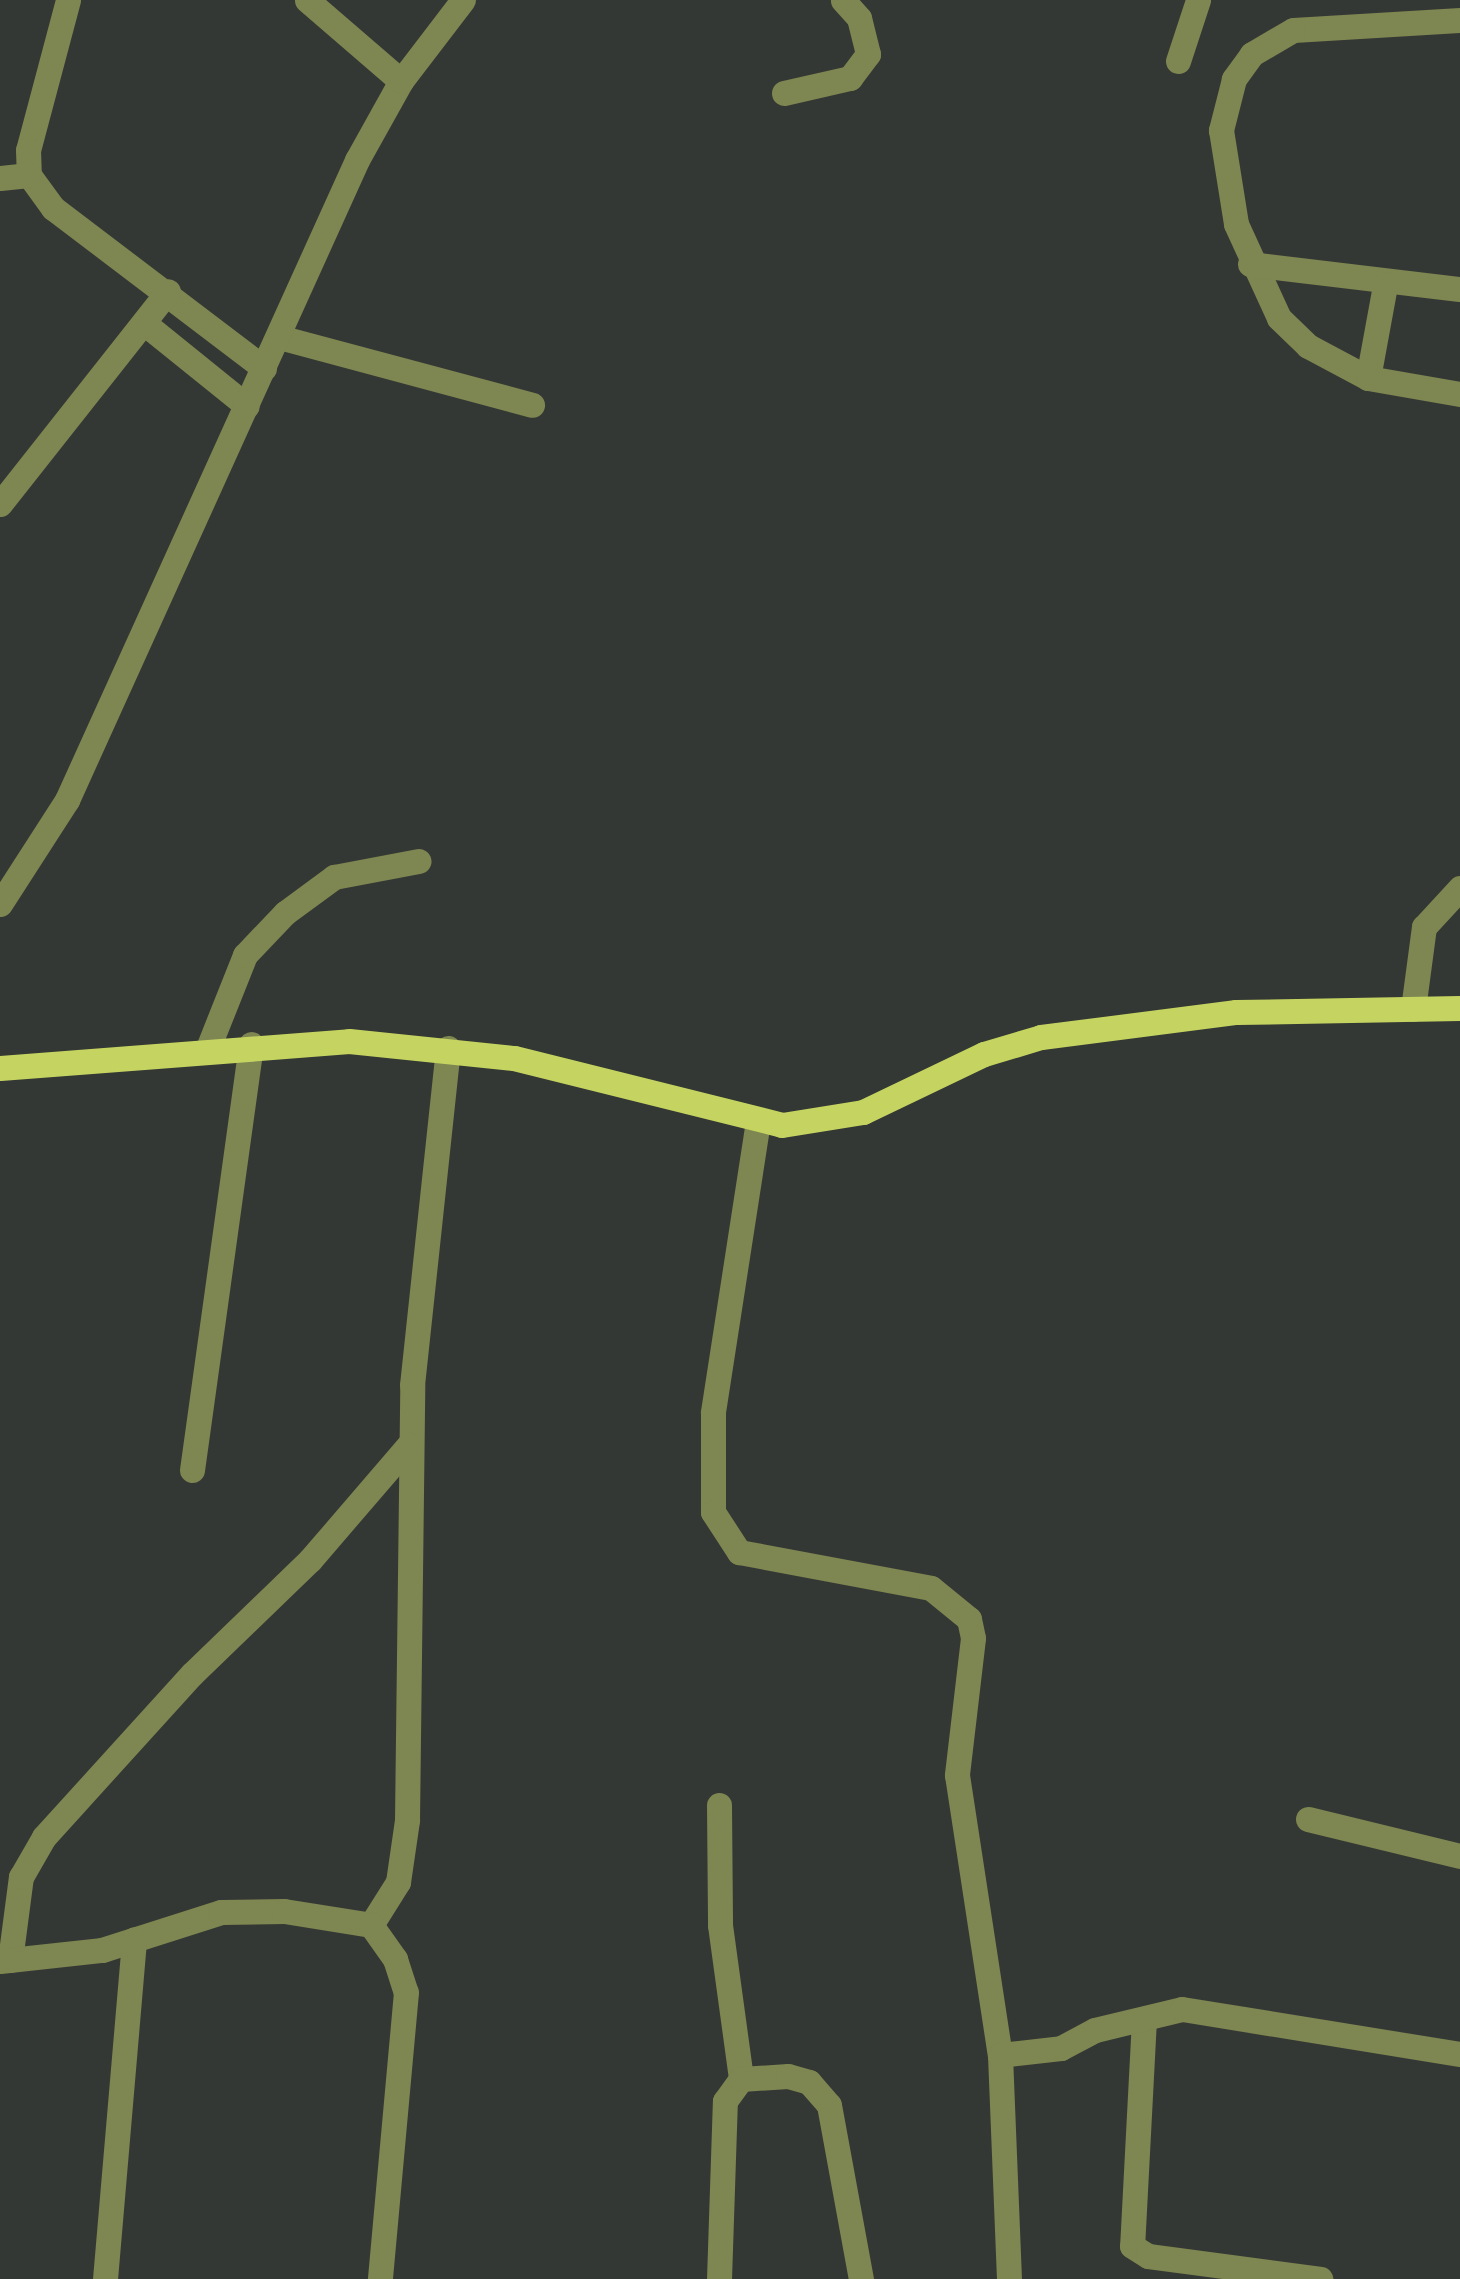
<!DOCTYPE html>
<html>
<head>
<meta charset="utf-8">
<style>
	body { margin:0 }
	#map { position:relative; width:1460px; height:2279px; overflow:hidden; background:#343834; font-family:Cabin,sans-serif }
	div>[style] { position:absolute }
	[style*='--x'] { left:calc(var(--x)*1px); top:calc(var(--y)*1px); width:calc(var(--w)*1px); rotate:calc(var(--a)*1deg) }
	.minor>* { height:25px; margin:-12.5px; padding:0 12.5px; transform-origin:12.5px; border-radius:12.5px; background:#7e8651 }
	.major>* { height:25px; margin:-12.5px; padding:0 12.5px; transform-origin:12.5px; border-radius:12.5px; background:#c5d460 }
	span { translate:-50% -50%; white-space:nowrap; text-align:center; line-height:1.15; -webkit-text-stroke:8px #1d1f1d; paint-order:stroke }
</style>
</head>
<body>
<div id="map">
	<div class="minor">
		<div style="--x:68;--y:0;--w:155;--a:104.9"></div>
		<div style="--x:28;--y:150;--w:25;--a:88"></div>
		<div style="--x:29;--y:175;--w:41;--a:54"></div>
		<div style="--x:53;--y:208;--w:265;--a:37.2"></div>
		<div style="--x:307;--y:0;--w:124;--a:40.8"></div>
		<div style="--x:1460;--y:20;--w:167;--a:176.6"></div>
		<div style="--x:1293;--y:30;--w:48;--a:149.7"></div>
		<div style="--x:1252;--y:54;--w:31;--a:126"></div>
		<div style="--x:1234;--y:79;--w:53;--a:104.3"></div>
		<div style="--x:1221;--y:130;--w:95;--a:80.9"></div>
		<div style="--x:1236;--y:224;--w:103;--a:65.4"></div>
		<div style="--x:1279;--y:318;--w:40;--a:44"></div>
		<div style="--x:1308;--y:346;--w:68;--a:28.1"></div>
		<div style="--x:1368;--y:378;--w:93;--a:9.9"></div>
		<div style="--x:1178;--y:61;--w:64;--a:-71.8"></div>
		<div style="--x:784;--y:93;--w:68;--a:-12.8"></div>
		<div style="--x:850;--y:78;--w:30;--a:-53"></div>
		<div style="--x:868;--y:54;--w:37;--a:-104"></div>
		<div style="--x:859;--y:18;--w:24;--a:-132"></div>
		<div style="--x:0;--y:178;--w:29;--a:-6"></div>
		<div style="--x:1250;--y:264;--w:211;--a:6.8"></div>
		<div style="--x:144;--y:323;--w:132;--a:38.9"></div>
		<div style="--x:279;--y:337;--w:262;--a:15"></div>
		<div style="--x:1368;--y:378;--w:95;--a:-79.6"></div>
		<div style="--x:0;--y:504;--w:271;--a:-51.7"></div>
		<div style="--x:0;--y:904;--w:124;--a:-57.2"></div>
		<div style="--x:67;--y:800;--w:703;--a:-65.62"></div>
		<div style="--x:357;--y:160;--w:90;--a:-60.9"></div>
		<div style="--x:401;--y:81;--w:102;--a:-52.6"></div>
		<div style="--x:1413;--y:1009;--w:83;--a:-82.4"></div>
		<div style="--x:1424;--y:927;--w:53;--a:-47.3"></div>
		<div style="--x:208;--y:1048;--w:100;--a:-68.3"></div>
		<div style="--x:245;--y:955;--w:58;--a:-46.4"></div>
		<div style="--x:285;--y:913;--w:61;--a:-36.3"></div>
		<div style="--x:334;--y:877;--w:86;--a:-10.7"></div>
		<div style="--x:758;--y:1121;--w:295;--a:98.8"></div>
		<div style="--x:713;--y:1413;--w:99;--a:90"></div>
		<div style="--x:713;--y:1512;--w:48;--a:57"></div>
		<div style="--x:739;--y:1552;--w:195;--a:10.6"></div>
		<div style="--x:931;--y:1588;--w:49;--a:39.2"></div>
		<div style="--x:969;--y:1619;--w:19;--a:78"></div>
		<div style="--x:973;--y:1638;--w:138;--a:96.7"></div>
		<div style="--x:957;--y:1775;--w:283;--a:81.3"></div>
		<div style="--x:1000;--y:2055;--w:224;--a:87.7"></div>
		<div style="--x:192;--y:1470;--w:430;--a:-82.1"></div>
		<div style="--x:719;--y:1805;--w:120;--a:89.5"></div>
		<div style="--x:720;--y:1925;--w:155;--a:82.2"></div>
		<div style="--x:1308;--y:1819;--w:156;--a:13.7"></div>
		<div style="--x:371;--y:1925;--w:51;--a:-57.9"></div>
		<div style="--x:398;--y:1882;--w:63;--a:-81.7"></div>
		<div style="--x:407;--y:1820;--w:435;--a:-89.3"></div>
		<div style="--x:412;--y:1385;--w:339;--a:-83.9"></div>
		<div style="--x:10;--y:1960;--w:84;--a:-82.5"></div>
		<div style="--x:21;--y:1877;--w:46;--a:-60.1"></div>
		<div style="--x:44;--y:1837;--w:220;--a:-47.8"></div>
		<div style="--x:192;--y:1674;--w:164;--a:-44"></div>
		<div style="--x:310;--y:1560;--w:152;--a:-49.3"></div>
		<div style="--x:0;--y:1961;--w:103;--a:-6.2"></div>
		<div style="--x:102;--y:1950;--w:125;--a:-17.7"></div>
		<div style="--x:221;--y:1912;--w:63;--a:-0.9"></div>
		<div style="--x:284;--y:1911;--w:88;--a:9.1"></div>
		<div style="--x:371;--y:1925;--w:42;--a:54.8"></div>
		<div style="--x:395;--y:1959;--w:35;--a:72"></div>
		<div style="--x:406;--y:1992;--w:288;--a:95.2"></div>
		<div style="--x:1144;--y:2019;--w:227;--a:93"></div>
		<div style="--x:1132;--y:2246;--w:19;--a:32"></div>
		<div style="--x:1148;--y:2256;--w:174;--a:7.6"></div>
		<div style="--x:1000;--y:2055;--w:61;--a:-6.5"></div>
		<div style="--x:1061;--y:2048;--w:38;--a:-28"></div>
		<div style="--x:1095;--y:2030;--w:89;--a:-13.6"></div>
		<div style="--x:1182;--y:2009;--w:282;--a:9.2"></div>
		<div style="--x:105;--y:2279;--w:341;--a:-85.1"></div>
		<div style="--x:719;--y:2279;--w:178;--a:-88.1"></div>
		<div style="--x:725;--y:2101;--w:27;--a:-54"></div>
		<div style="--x:741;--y:2079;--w:47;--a:-3.7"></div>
		<div style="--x:788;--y:2076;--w:22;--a:16"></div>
		<div style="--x:809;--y:2082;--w:30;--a:49"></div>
		<div style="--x:829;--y:2105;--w:177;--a:79.6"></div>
	</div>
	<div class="major">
		<div style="--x:0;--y:1068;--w:350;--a:-4.4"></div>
		<div style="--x:349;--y:1041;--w:166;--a:5.9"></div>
		<div style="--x:514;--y:1058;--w:276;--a:14"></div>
		<div style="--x:782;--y:1125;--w:82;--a:-9.1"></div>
		<div style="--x:863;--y:1112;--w:134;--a:-25.6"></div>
		<div style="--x:984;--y:1054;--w:59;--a:-16.6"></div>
		<div style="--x:1041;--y:1037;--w:197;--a:-7.3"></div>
		<div style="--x:1236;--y:1012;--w:224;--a:-1"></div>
	</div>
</div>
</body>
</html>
